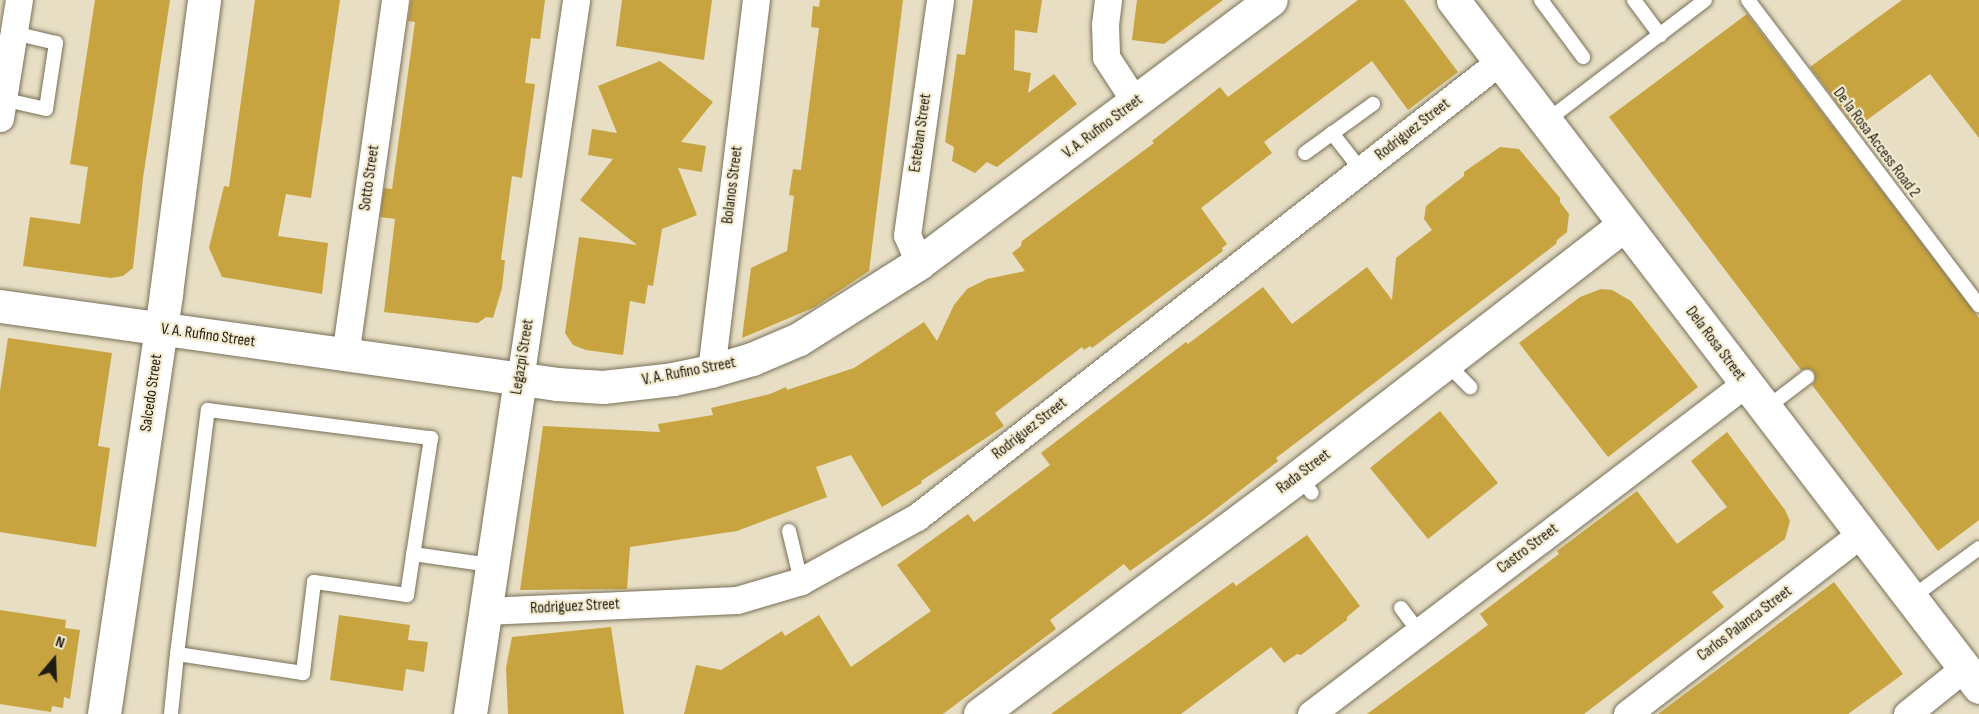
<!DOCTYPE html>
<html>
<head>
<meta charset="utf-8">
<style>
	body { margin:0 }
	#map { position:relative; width:1979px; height:714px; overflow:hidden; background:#e7dec4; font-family:"Sofia Sans Condensed",sans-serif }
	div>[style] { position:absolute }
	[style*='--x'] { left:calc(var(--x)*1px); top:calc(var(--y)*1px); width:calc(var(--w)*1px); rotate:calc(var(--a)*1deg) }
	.building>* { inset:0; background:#c7a440 }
	.roads { filter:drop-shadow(0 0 2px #797059) drop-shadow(0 0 2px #797059) }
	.service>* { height:14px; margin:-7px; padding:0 7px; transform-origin:7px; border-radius:7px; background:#fff }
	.minor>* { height:27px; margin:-13.5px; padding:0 13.5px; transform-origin:13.5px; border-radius:13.5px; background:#fff }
	.tertiary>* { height:33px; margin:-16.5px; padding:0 16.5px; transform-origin:16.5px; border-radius:16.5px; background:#fff }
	span { translate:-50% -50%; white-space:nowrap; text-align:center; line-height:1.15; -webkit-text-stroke:4.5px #f4ebd1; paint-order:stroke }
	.street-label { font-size:16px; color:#1f1c12 }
	.north { position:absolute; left:24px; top:630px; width:60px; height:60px; -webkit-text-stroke:4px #f4ebd1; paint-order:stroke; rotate:19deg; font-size:16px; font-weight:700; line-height:24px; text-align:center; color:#1f1c12 }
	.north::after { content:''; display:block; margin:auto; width:21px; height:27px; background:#1f1c12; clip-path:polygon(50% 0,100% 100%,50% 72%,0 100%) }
</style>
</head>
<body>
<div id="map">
	<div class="building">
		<div style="clip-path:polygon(95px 0,170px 0,143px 178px,133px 268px,123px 276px,111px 278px,23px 266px,30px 217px,80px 224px,88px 167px,70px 164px)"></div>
		<div style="clip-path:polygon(255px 0,340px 0,311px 198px,286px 194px,278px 236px,328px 243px,322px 294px,222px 277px,209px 248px,224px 186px,229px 187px)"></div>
		<div style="clip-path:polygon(411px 0,545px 0,540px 39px,531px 38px,525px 83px,535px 84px,522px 178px,512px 176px,501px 260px,505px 260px,502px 288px,493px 318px,486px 317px,478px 323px,384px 312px,395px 219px,380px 217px,384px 188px,392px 189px,415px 22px,408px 21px)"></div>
		<div style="clip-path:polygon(622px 0,712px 0,704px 60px,616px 46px)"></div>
		<div style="clip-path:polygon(820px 0,903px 0,869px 271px,815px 307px,742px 338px,751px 268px,787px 251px,794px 196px,789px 195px,793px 169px,801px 170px,819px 28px,811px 27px,813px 6px,819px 7px)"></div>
		<div style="clip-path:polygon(973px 0,1042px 0,1037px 33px,1015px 30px,1014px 70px,1031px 73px,1028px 93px,1054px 74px,1077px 104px,997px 167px,987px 162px,975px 173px,952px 161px,954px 147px,945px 142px,957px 54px,965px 55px)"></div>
		<div style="clip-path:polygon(1137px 0,1223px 0,1164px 44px,1132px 40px)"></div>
		<div style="clip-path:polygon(1358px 0,1404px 0,1458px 72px,1408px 110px,1372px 61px,1264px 142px,1272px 153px,1201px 208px,1227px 244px,1222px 248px,1223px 251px,1092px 348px,1090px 346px,1084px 350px,1082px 347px,995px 413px,1004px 426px,921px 481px,922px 483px,882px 507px,851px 455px,816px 467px,827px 497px,737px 531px,630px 547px,627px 589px,520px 590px,543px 426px,660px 432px,658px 424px,713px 415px,711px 408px,770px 394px,786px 387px,787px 390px,854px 368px,924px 322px,937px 341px,954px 305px,967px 289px,987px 279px,1025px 271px,1012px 253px,1021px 246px,1022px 241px,1154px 143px,1152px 141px,1220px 87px,1228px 97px)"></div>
		<div style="clip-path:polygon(1902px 0,1979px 0,1979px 138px,1930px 74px,1856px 128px,1810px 67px)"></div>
		<div style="clip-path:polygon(1747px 14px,1979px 318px,1979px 520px,1938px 551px,1812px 385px,1815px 380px,1814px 372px,1810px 369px,1801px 370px,1609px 117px)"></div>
		<div style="clip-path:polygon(660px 61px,713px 102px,681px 142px,706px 146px,702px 172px,678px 168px,697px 215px,662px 229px,653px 286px,648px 285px,645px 304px,630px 301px,623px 355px,586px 350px,573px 345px,565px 333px,579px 237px,637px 245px,580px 200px,613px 159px,588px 155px,592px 129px,617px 133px,598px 86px)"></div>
		<div style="clip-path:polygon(1500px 147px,1519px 149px,1560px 198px,1560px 202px,1569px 214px,1567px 232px,1557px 240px,1556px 244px,1276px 458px,1278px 461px,1206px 517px,1130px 571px,1124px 564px,1050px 620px,1056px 629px,943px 714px,684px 714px,696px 665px,721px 670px,782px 631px,785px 636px,819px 615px,851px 667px,931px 611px,897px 565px,968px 514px,974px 522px,1050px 465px,1041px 453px,1186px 342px,1188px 344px,1263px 287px,1292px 324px,1367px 267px,1392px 300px,1396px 258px,1432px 230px,1424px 219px,1426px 206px,1464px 176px,1464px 172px)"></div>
		<div style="clip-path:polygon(1601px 289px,1612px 290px,1631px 301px,1698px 387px,1608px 457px,1519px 343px,1580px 297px)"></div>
		<div style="clip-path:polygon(8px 338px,112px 353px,98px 446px,110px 448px,96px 547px,0 532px,0 391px)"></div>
		<div style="clip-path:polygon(1440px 411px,1498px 483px,1428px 539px,1370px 468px)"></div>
		<div style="clip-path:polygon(1727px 432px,1785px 510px,1790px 521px,1785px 539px,1712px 592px,1724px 607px,1584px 714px,1367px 714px,1488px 625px,1480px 614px,1559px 554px,1557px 551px,1637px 491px,1677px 544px,1727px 507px,1691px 461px)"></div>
		<div style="clip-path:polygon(1307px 535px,1360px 606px,1347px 617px,1347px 620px,1301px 655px,1297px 654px,1284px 663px,1271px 647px,1181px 714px,1051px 714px,1233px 582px,1236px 586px)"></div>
		<div style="clip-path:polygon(1834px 582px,1903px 674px,1848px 714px,1658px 714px)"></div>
		<div style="clip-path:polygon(0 610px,66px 620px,65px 628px,80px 630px,70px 699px,64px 697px,63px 708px,52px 706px,51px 712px,0 704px)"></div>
		<div style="clip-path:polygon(339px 615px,410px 625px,408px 640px,428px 642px,424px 672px,406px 669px,403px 691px,330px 680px)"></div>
		<div style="clip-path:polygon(611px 627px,624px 714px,508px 714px,506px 668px,512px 637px)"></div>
	</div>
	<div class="roads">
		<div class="service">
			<div style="--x:1541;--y:0;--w:71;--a:53.6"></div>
			<div style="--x:1634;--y:0;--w:44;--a:53.4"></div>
			<div style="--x:1748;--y:0;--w:383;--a:52.9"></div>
			<div style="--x:2;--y:99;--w:45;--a:12.8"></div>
			<div style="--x:46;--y:109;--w:67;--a:-81.4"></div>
			<div style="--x:56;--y:43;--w:43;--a:-166.6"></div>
			<div style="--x:1545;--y:122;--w:201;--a:-37.3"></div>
			<div style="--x:1332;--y:133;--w:47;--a:51.9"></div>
			<div style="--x:1305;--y:153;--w:84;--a:-35.8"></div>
			<div style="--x:1447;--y:364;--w:33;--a:45"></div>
			<div style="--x:1765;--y:409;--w:53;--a:-37.3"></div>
			<div style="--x:1299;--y:476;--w:21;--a:53"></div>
			<div style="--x:789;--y:531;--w:51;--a:76.5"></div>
			<div style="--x:413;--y:554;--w:78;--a:8.1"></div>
			<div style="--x:1911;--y:598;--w:84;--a:-36.3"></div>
			<div style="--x:1401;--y:608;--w:30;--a:53"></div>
			<div style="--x:171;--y:714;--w:60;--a:-84.3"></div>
			<div style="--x:177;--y:654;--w:246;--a:-82.8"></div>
			<div style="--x:208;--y:410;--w:225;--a:7.2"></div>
			<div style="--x:431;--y:438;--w:159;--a:98.7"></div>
			<div style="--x:407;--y:595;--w:94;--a:-172"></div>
			<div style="--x:314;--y:582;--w:92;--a:96.9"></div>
			<div style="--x:303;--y:673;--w:127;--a:-171.4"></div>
		</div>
		<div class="minor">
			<div style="--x:1108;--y:0;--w:25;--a:97"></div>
			<div style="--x:1105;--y:25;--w:32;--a:88"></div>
			<div style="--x:1106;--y:57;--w:55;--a:56.9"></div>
			<div style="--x:0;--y:118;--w:120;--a:-80.9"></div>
			<div style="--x:919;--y:263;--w:30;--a:-113"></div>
			<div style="--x:907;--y:235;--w:237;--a:-82"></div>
			<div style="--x:345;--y:356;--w:359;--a:-82"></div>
			<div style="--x:711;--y:371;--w:374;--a:-83.1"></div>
			<div style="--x:520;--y:380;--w:384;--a:-81.6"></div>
			<div style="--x:484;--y:611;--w:253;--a:-2.5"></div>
			<div style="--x:737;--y:600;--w:67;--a:-16.5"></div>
			<div style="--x:801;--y:581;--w:132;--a:-28.9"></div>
			<div style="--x:917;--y:517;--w:739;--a:-38.02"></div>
			<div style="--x:1311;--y:714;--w:545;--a:-37.25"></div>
			<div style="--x:1627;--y:714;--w:297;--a:-37.6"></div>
			<div style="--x:1907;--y:714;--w:73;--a:-38.9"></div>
		</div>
		<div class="tertiary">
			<div style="--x:1453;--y:0;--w:865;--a:52.56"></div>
			<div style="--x:0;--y:306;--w:562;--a:7.97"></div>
			<div style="--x:557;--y:384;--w:46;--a:3.7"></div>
			<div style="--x:603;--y:387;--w:70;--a:-6.5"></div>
			<div style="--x:673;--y:379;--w:39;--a:-12"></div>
			<div style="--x:711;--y:371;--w:43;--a:-16.3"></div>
			<div style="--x:752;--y:359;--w:51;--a:-23.1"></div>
			<div style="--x:799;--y:339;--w:142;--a:-32.3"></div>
			<div style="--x:919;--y:263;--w:439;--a:-36.8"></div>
			<div style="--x:104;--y:714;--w:426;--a:-81.6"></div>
			<div style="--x:166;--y:293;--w:295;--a:-82.6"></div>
			<div style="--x:470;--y:714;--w:338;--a:-81.5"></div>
			<div style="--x:980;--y:714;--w:398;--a:-36.7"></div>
			<div style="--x:1299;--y:476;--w:411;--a:-37.7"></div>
		</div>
	</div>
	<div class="street-label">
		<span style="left:1103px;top:127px;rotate:-37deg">V. A. Rufino Street</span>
		<span style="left:1413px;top:130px;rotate:-38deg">Rodriguez Street</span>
		<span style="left:921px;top:133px;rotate:-82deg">Esteban Street</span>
		<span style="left:1876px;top:143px;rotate:53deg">De la Rosa Access Road 2</span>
		<span style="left:370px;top:178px;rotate:-82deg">Sotto Street</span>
		<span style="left:733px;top:185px;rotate:-83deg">Bolanos Street</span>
		<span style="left:208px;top:336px;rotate:8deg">V. A. Rufino Street</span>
		<span style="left:1715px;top:344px;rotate:53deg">Dela Rosa Street</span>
		<span style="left:523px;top:357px;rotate:-81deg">Legazpi Street</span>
		<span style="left:689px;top:372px;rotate:-11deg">V. A. Rufino Street</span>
		<span style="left:152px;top:393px;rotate:-82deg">Salcedo Street</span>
		<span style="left:1030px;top:429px;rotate:-38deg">Rodriguez Street</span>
		<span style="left:1304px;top:472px;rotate:-37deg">Rada Street</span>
		<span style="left:1528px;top:549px;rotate:-37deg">Castro Street</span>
		<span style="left:575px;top:607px;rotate:-3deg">Rodriguez Street</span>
		<span style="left:1745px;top:624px;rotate:-37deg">Carlos Palanca Street</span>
	</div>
	<div class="north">N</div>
</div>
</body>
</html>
